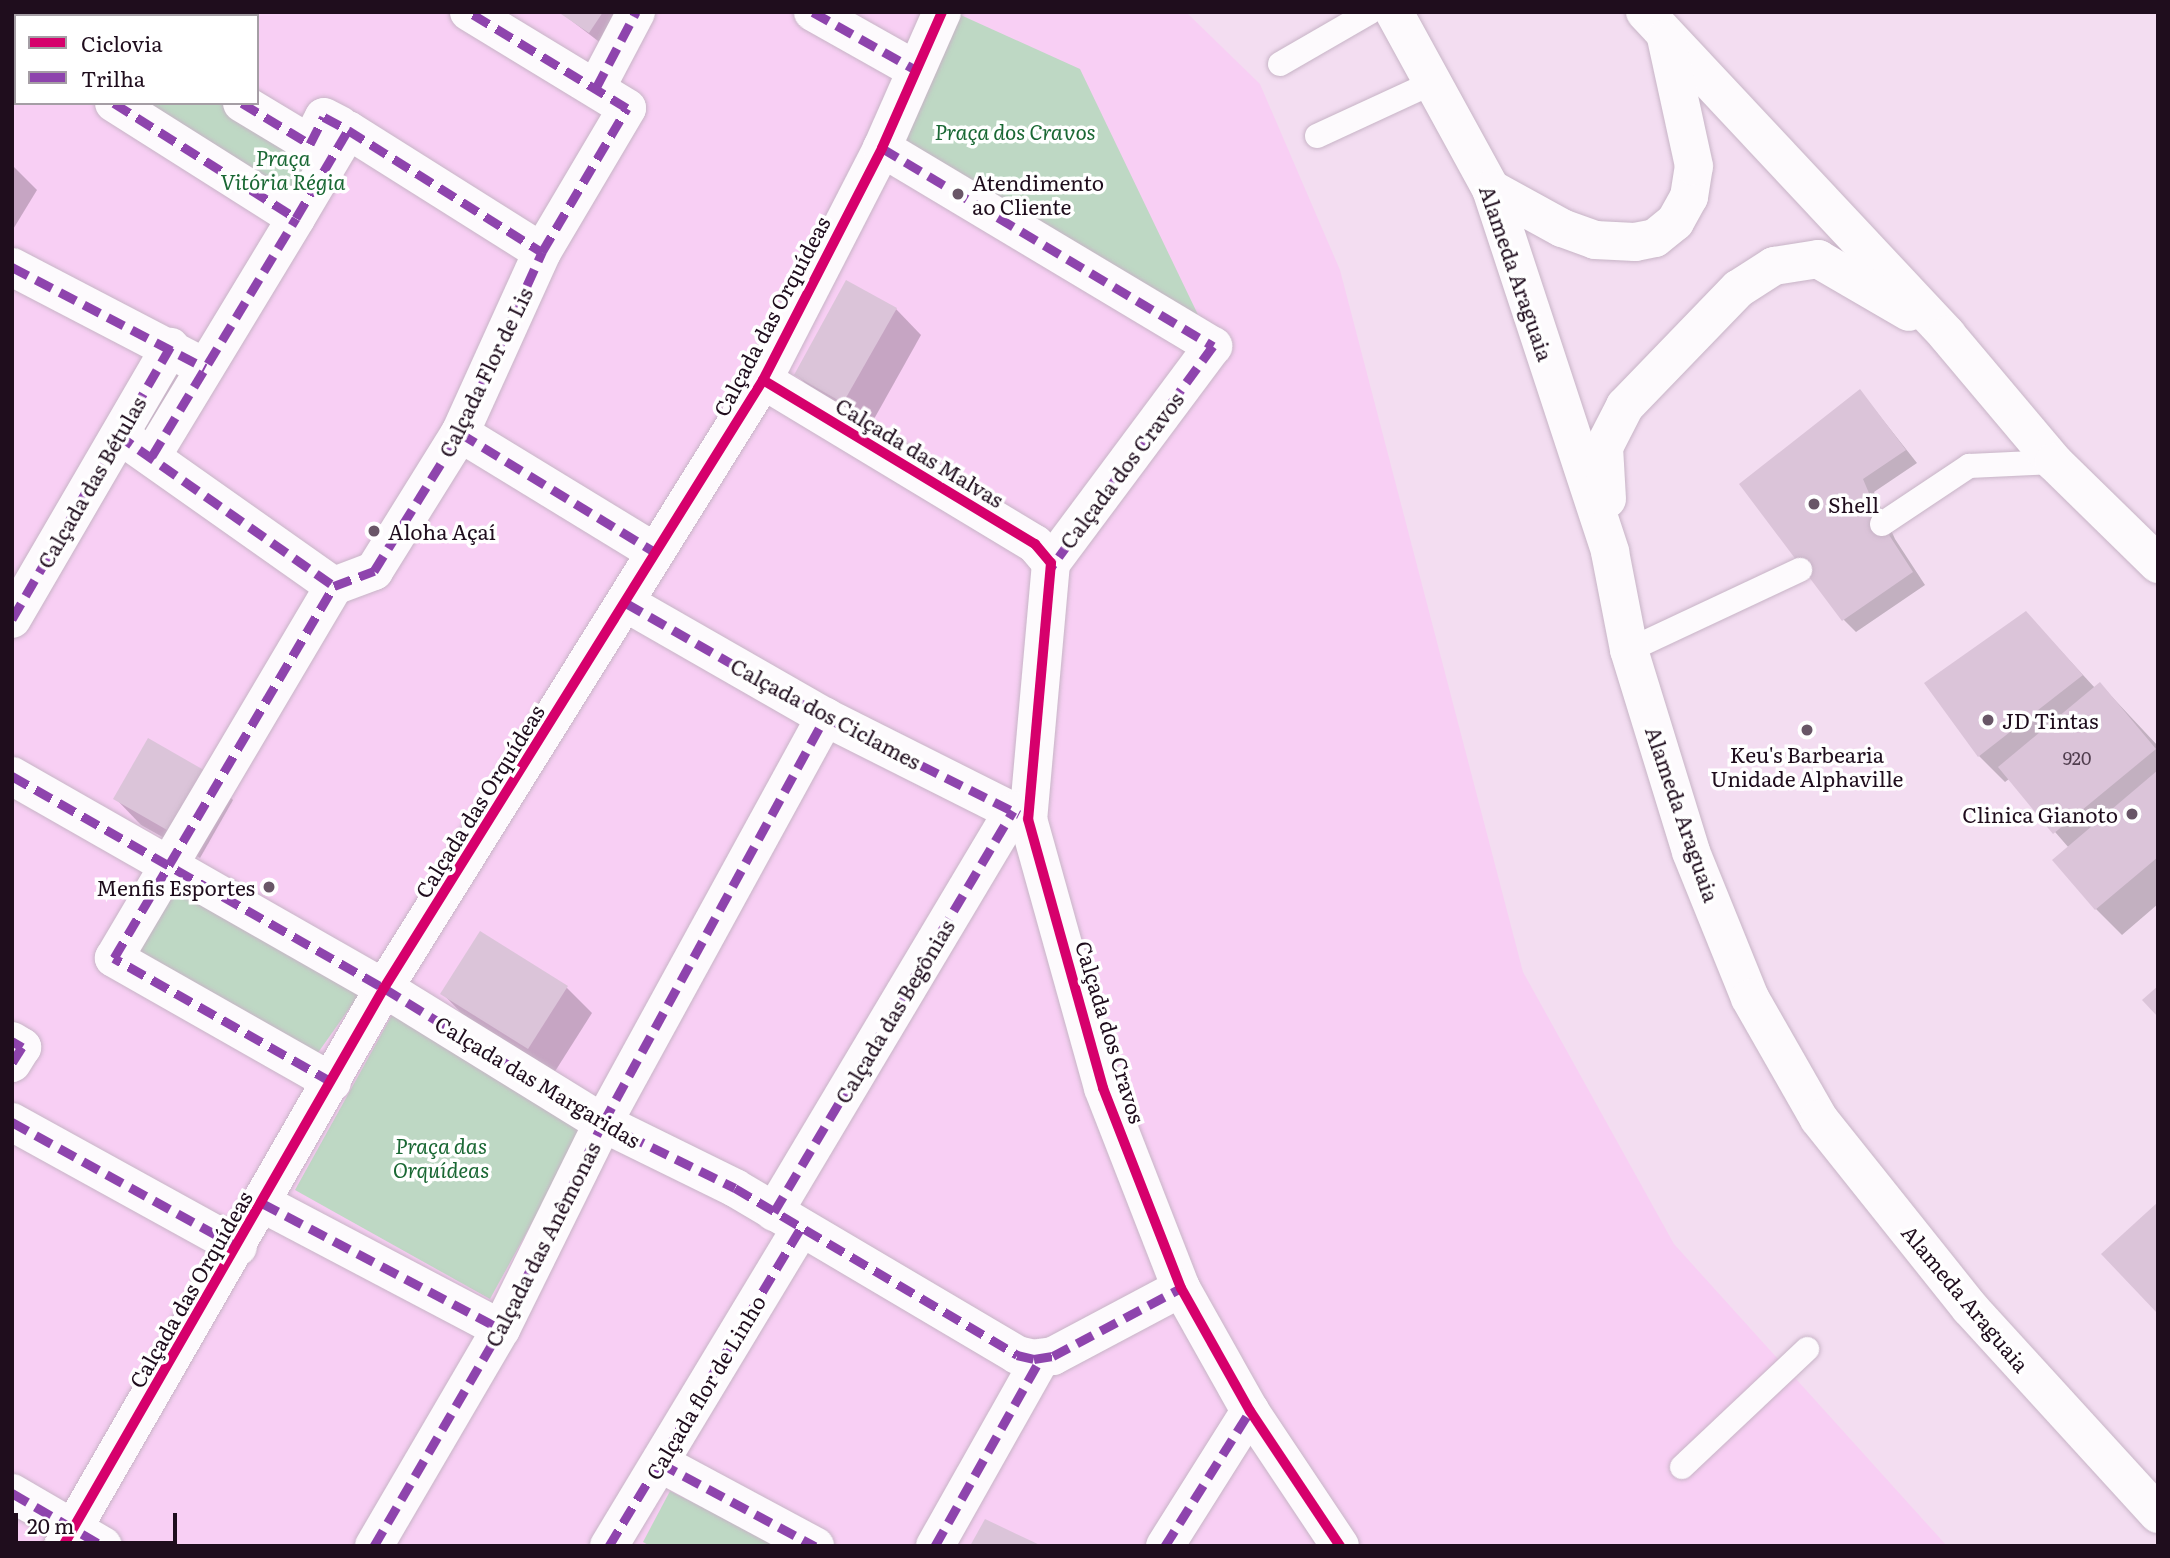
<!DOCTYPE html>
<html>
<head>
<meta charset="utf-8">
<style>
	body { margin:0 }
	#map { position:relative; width:2170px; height:1558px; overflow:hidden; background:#f3ddf1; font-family:Literata,serif }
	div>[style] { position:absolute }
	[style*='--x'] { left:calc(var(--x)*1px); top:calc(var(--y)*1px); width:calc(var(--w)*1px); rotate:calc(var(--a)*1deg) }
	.built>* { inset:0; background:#f8cff4 }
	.green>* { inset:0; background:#bed8c4 }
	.shadow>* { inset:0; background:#0003 }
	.building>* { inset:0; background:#dbc4d9 }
	.roads { filter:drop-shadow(0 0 2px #c7b4c6) drop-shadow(0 0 2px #c7b4c6) }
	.lane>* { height:24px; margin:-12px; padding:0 12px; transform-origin:12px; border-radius:12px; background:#fdfafd }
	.street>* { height:38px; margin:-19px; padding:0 19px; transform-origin:19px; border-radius:19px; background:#fdfafd }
	.secondary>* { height:38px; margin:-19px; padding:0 19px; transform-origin:19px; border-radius:19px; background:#fdfafd }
	.quiet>* { height:9px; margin-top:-4.5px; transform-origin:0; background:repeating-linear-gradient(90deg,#8e44ad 0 18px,transparent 0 27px) }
	.cycleway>* { height:10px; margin:-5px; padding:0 5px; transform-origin:5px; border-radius:5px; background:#d6006c }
	.dots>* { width:19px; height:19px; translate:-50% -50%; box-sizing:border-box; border:4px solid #fff; border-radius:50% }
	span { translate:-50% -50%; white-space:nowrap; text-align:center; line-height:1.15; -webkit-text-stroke:7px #fff; paint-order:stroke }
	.number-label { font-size:18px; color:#513e4f }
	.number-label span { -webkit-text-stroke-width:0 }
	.park-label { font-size:21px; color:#1a6834; font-style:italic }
	.poi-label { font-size:21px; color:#1f0d1d }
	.left { translate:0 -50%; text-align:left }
	.right { translate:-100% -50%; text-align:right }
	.street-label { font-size:21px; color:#1f0d1d }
	.frame { position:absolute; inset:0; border:14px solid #1f0d1d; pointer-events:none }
	.legend { position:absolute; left:14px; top:14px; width:245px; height:91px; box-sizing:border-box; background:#fff; border:2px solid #a59ea5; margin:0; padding:9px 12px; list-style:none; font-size:21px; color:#1f0d1d }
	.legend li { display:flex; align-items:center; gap:14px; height:35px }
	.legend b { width:35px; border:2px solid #a59ea5 }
	.scale { position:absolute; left:14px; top:1513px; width:163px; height:32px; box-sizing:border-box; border:4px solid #1f0d1d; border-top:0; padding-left:9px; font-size:21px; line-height:24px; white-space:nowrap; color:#1f0d1d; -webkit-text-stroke:5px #fff; paint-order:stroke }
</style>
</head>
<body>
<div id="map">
	<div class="built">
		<div style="clip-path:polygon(evenodd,12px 12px,1186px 12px,1260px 84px,1340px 270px,1523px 972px,1674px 1244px,1947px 1546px,12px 1546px,12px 12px,16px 16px,257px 16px,257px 103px,16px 103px,16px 16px)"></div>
	</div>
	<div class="green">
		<div style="clip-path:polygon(954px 12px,1080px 69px,1213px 346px,882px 148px)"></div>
		<div style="clip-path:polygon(117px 103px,242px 103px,310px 144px,296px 218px)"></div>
		<div style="clip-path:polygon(178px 882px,361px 992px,310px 1064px,133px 954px)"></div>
		<div style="clip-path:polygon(392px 1015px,587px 1123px,490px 1299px,295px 1190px)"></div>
		<div style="clip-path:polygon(670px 1491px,780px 1546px,650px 1546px,643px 1542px)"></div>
	</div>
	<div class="shadow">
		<div style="clip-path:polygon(33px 12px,136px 12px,31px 16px)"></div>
		<div style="clip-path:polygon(560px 12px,624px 12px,602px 44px)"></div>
		<div style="clip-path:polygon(12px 165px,37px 190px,12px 231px)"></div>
		<div style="clip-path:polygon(896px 309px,921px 335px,869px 428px,822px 400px,796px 374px)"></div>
		<div style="clip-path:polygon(1860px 391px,1917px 463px,1874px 492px,1895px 539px,1925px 585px,1856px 632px,1844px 620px)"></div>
		<div style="clip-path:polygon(2026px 613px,2095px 688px,2100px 684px,2158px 746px,2158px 904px,2122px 935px,2096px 909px,2069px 848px,2009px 779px,2005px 782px,1979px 756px,1927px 684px)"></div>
		<div style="clip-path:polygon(207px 774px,233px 800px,200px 858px,141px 825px,116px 799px)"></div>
		<div style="clip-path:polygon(567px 988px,592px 1013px,554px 1073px,468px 1020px,443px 994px)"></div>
	</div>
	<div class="building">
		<div style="clip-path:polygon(31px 12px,94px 12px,29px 16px)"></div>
		<div style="clip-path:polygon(558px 12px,603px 12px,589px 33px)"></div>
		<div style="clip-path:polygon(846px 280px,897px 308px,843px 403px,794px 375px)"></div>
		<div style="clip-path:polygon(1860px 389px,1906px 450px,1863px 479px,1882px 524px,1913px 572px,1842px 621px,1739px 484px)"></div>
		<div style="clip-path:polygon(2026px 611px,2083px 675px,1978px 757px,1924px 683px)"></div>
		<div style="clip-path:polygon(2100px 682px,2156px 749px,2053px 834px,1998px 767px)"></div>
		<div style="clip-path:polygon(148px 738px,209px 773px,174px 834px,113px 799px)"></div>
		<div style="clip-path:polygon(2158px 770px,2158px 857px,2095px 910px,2052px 860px)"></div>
		<div style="clip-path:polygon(480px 931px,568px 986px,528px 1049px,440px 994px)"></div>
		<div style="clip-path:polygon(2158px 986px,2158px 1017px,2142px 1000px)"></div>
		<div style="clip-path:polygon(2158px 1202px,2158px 1314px,2101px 1254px)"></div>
		<div style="clip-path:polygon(985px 1519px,1042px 1546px,970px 1546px)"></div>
	</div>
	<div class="roads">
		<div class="lane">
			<div style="--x:1280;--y:64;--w:104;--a:-30"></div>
			<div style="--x:1317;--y:136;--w:129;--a:-24.8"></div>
			<div style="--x:1882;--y:524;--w:105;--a:-33.7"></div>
			<div style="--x:1969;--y:466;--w:85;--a:-2.7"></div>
			<div style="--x:1629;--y:650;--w:189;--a:-25.1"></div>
			<div style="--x:1682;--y:1467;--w:172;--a:-43.3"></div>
		</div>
		<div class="street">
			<div style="--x:813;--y:12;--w:118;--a:29.4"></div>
			<div style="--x:171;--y:16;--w:4;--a:-63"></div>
			<div style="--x:12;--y:44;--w:4;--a:27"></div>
			<div style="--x:596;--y:88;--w:86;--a:-62.2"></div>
			<div style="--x:114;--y:103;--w:215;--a:32.3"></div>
			<div style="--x:296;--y:218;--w:102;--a:-59.4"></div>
			<div style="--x:348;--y:130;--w:229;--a:32.2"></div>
			<div style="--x:242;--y:103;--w:79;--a:31.1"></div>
			<div style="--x:310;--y:144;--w:30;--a:-63"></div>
			<div style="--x:324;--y:117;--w:18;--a:27"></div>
			<div style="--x:882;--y:148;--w:386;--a:30.9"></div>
			<div style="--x:1213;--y:346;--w:271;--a:126.7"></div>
			<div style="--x:1051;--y:563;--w:257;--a:95.1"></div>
			<div style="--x:1028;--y:819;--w:279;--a:74.4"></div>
			<div style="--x:1103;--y:1088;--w:215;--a:68.7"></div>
			<div style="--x:1181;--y:1288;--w:141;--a:60.7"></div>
			<div style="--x:1250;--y:1411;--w:162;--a:56.3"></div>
			<div style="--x:12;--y:267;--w:202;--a:27.5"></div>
			<div style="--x:763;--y:380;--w:318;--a:31.1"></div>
			<div style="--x:1035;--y:544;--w:25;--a:50"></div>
			<div style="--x:460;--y:433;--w:228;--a:31.4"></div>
			<div style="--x:131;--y:443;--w:248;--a:35.2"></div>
			<div style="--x:152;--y:456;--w:278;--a:-58.8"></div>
			<div style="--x:626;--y:603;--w:229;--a:29.8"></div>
			<div style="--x:825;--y:717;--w:227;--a:26.7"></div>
			<div style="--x:12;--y:619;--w:315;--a:-59.8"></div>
			<div style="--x:12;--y:776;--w:428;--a:29.7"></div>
			<div style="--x:384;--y:988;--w:257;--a:31.7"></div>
			<div style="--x:603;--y:1123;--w:147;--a:26.2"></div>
			<div style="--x:735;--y:1188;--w:328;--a:30.6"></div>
			<div style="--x:1017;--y:1355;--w:17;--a:13"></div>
			<div style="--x:1034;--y:1359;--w:19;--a:-9"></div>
			<div style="--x:1053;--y:1356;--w:145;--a:-28"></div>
			<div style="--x:12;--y:1041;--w:12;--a:31"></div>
			<div style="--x:22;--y:1047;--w:19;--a:122"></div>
			<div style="--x:332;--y:1082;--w:251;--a:-150.4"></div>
			<div style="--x:114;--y:958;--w:432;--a:-59.4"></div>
			<div style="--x:334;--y:586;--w:43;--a:-20.6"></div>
			<div style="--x:374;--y:571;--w:163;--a:-58.1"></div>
			<div style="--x:460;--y:433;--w:199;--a:-65.6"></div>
			<div style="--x:542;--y:252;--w:167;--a:-59.4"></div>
			<div style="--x:627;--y:108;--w:185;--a:-148.7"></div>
			<div style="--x:12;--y:1122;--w:258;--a:28.9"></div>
			<div style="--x:262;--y:1203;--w:270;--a:27.8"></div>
			<div style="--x:774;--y:1212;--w:467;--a:-59.2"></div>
			<div style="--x:660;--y:1463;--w:176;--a:28.2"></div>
			<div style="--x:12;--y:1493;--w:105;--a:30.2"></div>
			<div style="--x:63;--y:1546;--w:644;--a:-60.09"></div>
			<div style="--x:384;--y:988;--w:716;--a:-58.06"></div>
			<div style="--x:763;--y:380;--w:261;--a:-62.8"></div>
			<div style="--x:882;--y:148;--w:149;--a:-66.2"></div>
			<div style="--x:374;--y:1546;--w:251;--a:-59.7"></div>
			<div style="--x:501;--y:1329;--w:230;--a:-63.7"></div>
			<div style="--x:603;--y:1123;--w:463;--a:-61.3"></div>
			<div style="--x:609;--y:1546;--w:371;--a:-58.9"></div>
			<div style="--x:935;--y:1546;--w:216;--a:-60.6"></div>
			<div style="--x:1165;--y:1546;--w:160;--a:-57.8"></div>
		</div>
		<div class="secondary">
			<div style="--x:1394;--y:12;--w:202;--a:61.3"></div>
			<div style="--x:1491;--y:189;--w:382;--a:71.8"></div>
			<div style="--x:1610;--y:552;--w:100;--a:79"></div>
			<div style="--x:1629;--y:650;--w:211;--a:72.9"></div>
			<div style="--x:1691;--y:852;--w:157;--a:68"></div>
			<div style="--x:1750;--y:998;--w:139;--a:60.3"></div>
			<div style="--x:1819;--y:1119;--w:242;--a:51.4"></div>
			<div style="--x:1970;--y:1308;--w:279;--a:47.6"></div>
			<div style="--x:1645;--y:12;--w:442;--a:46.9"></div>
			<div style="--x:1947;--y:335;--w:166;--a:49.9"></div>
			<div style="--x:2054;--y:462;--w:146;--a:44.4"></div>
			<div style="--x:1491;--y:189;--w:81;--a:28.8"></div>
			<div style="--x:1562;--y:228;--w:35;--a:20"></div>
			<div style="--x:1595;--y:240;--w:40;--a:2.9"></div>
			<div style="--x:1635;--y:242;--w:20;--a:-11"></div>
			<div style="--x:1655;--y:238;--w:26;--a:-39"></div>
			<div style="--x:1675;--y:222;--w:29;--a:-61"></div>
			<div style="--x:1689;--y:197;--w:31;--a:-81"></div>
			<div style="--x:1694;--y:166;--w:131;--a:-102.3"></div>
			<div style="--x:1607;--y:499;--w:52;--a:-93.3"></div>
			<div style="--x:1604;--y:447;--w:46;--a:-62.9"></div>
			<div style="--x:1625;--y:406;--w:163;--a:-46"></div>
			<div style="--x:1738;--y:289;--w:43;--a:-32.6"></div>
			<div style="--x:1774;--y:266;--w:45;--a:-9"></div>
			<div style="--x:1818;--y:259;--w:105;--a:30.2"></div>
		</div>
	</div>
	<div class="quiet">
		<div style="--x:813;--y:12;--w:118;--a:29.4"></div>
		<div style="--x:171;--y:16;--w:4;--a:-63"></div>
		<div style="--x:12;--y:44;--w:4;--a:27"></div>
		<div style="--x:596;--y:88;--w:86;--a:-62.2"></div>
		<div style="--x:114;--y:103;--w:215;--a:32.3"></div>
		<div style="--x:296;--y:218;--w:102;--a:-59.4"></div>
		<div style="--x:348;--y:130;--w:229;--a:32.2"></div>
		<div style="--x:242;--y:103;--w:79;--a:31.1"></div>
		<div style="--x:310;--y:144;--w:30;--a:-63"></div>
		<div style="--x:324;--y:117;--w:27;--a:28"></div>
		<div style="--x:882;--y:148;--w:386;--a:30.9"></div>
		<div style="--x:1213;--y:346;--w:274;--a:126.2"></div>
		<div style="--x:12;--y:267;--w:218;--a:27.6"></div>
		<div style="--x:460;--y:433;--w:228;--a:31.4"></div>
		<div style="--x:117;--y:434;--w:265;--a:35"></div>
		<div style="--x:152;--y:456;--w:278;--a:-58.8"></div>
		<div style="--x:626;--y:603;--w:229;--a:29.8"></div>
		<div style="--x:825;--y:717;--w:217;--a:26.6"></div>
		<div style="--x:12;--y:619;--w:315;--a:-59.8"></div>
		<div style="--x:12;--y:776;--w:428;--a:29.7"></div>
		<div style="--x:384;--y:988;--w:257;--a:31.7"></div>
		<div style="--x:603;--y:1123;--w:147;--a:26.2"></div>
		<div style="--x:735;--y:1188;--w:328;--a:30.6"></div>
		<div style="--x:1017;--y:1355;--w:17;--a:13"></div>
		<div style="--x:1034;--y:1359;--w:19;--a:-9"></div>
		<div style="--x:1053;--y:1356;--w:145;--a:-28"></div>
		<div style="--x:12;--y:1041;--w:12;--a:31"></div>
		<div style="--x:22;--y:1047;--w:19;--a:122"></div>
		<div style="--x:332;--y:1082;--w:251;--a:-150.4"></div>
		<div style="--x:114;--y:958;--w:432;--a:-59.4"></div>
		<div style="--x:334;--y:586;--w:43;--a:-20.6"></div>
		<div style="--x:374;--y:571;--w:163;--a:-58.1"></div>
		<div style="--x:460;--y:433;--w:199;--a:-65.6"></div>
		<div style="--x:542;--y:252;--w:167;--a:-59.4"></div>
		<div style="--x:627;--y:108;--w:185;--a:-148.7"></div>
		<div style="--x:12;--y:1122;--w:258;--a:28.9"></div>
		<div style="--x:262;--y:1203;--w:270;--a:27.8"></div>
		<div style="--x:774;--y:1212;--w:467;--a:-59.2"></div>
		<div style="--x:660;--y:1463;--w:176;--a:28.2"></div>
		<div style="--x:12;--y:1493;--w:105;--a:30.2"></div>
		<div style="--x:374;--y:1546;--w:251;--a:-59.7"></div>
		<div style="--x:501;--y:1329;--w:230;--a:-63.7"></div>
		<div style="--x:603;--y:1123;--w:463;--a:-61.3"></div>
		<div style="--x:609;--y:1546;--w:371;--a:-58.9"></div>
		<div style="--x:935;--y:1546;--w:216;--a:-60.6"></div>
		<div style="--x:1165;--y:1546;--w:160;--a:-57.8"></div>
	</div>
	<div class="cycleway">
		<div style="--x:763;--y:380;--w:318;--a:31.1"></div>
		<div style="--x:1035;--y:544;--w:25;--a:50"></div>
		<div style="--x:1051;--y:563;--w:257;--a:95.1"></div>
		<div style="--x:1028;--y:819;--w:279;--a:74.4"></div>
		<div style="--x:1103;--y:1088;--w:215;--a:68.7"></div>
		<div style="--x:1181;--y:1288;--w:141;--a:60.7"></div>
		<div style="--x:1250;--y:1411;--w:162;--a:56.3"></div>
		<div style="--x:63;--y:1546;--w:644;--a:-60.09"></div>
		<div style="--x:384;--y:988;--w:716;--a:-58.06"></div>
		<div style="--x:763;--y:380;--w:261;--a:-62.8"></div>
		<div style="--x:882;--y:148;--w:149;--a:-66.2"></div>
	</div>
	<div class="dots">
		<div style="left:958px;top:194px;background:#695667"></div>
		<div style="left:1814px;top:504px;background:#695667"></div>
		<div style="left:374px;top:531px;background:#695667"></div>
		<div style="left:1988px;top:720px;background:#695667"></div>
		<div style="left:1807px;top:730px;background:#695667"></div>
		<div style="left:2132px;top:814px;background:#695667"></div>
		<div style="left:269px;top:887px;background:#695667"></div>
	</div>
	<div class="number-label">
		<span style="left:2077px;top:758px">920</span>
	</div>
	<div class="park-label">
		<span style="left:1015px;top:131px">Praça dos Cravos</span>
		<span style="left:283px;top:169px">Praça<br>Vitória Régia</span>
		<span style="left:441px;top:1157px">Praça das<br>Orquídeas</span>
	</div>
	<div class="poi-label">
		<span class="left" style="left:972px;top:194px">Atendimento<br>ao Cliente</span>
		<span class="left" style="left:1828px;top:504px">Shell</span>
		<span class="left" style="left:388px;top:531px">Aloha Açaí</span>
		<span class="left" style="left:2002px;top:720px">JD Tintas</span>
		<span style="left:1807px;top:766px">Keu's Barbearia<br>Unidade Alphaville</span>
		<span class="right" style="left:2118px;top:814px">Clinica Gianoto</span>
		<span class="right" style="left:255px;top:887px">Menfis Esportes</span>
	</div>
	<div class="street-label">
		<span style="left:1517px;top:273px;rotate:71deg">Alameda Araguaia</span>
		<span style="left:771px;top:316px;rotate:-62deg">Calçada das Orquídeas</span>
		<span style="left:485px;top:372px;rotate:-64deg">Calçada Flor de Lis</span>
		<span style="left:920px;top:452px;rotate:31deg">Calçada das Malvas</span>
		<span style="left:1121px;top:470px;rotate:-53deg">Calçada dos Cravos</span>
		<span style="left:91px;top:482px;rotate:-60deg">Calçada das Bétulas</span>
		<span style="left:826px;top:713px;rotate:28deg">Calçada dos Ciclames</span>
		<span style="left:479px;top:801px;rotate:-58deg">Calçada das Orquídeas</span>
		<span style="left:1683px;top:814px;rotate:71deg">Alameda Araguaia</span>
		<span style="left:894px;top:1011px;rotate:-59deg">Calçada das Begônias</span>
		<span style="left:1111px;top:1032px;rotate:73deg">Calçada dos Cravos</span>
		<span style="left:538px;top:1081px;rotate:31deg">Calçada das Margaridas</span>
		<span style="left:542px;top:1244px;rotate:-63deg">Calçada das Anêmonas</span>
		<span style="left:190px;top:1289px;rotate:-60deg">Calçada das Orquídeas</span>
		<span style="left:1966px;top:1298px;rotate:50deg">Alameda Araguaia</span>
		<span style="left:705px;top:1387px;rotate:-59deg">Calçada flor de Linho</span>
	</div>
	<div class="frame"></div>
	<ul class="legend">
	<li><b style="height:9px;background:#d6006c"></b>Ciclovia</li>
	<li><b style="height:9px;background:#8e44ad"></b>Trilha</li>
	</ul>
	<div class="scale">20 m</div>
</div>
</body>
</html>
